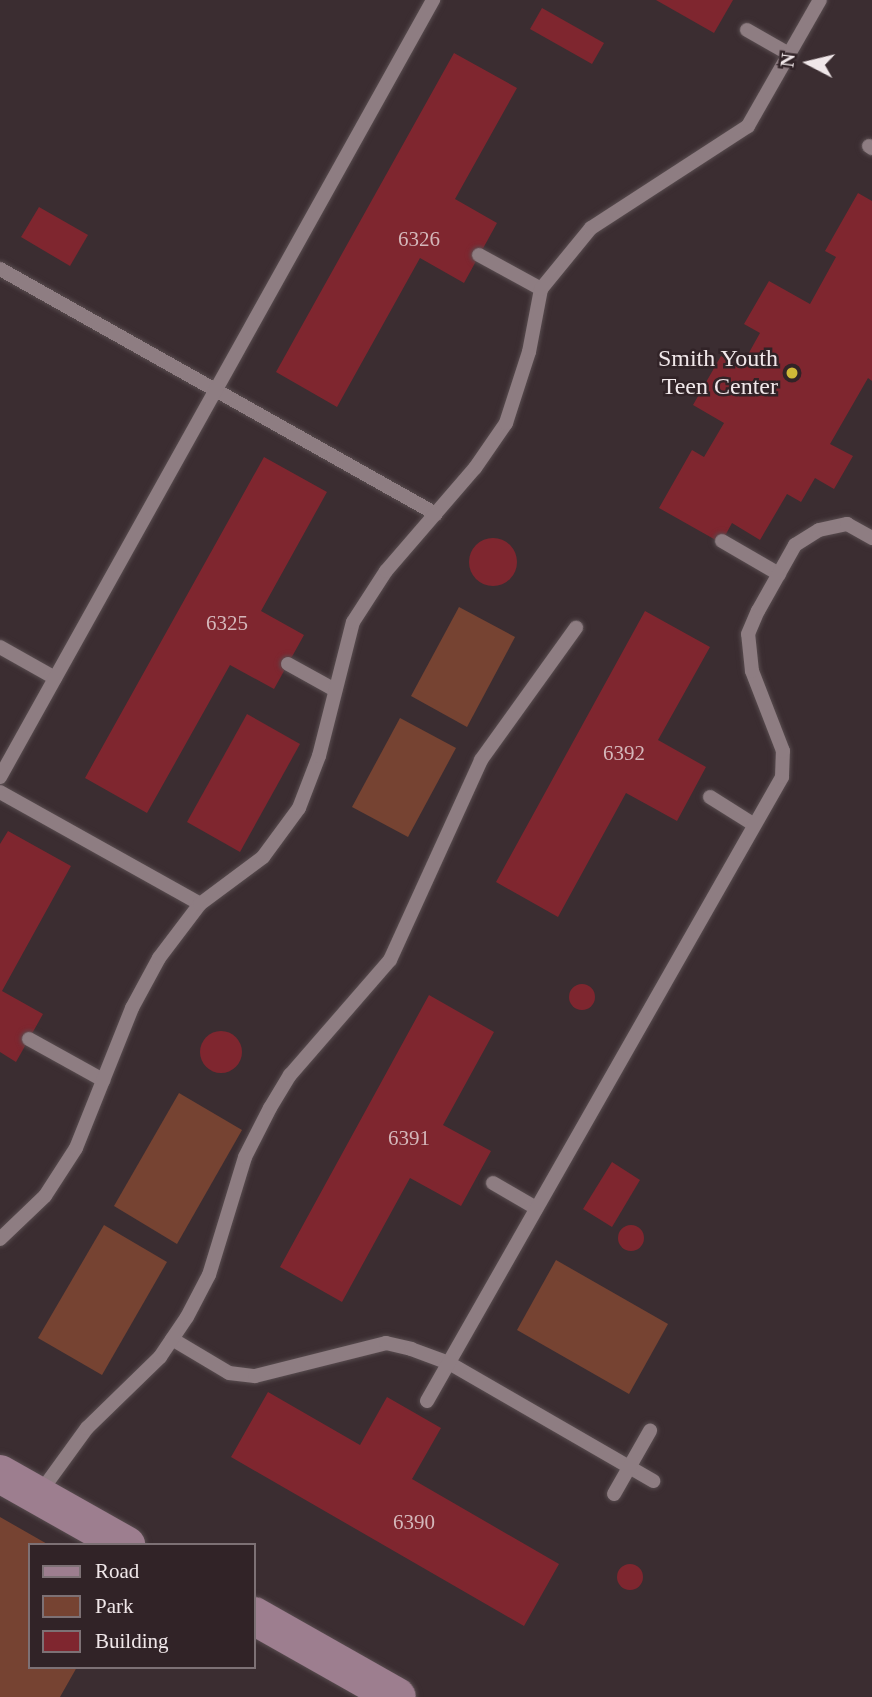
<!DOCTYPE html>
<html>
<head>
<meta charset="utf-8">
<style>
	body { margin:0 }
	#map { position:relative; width:872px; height:1697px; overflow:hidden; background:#3b2d31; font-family:"Times New Roman",serif }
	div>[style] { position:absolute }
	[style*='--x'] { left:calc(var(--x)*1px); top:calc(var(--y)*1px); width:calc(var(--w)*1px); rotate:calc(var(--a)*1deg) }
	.green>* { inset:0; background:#764332 }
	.building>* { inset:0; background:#7f262f }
	.round { border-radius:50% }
	.roads { filter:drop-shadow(0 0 2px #584c4f) drop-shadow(0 0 2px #584c4f) }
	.lane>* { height:14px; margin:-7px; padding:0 7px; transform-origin:7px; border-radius:7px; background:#8e7d82 }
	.secondary>* { height:38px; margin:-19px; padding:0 19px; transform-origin:19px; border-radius:19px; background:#9d7e8f }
	.dots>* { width:19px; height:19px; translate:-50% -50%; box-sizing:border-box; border:4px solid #312327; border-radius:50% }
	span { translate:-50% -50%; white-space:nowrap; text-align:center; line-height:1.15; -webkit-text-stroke:5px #312327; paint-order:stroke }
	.number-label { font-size:21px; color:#d4b7ba }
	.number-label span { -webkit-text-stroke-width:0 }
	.poi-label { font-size:24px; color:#f0e7e9 }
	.right { translate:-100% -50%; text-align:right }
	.legend { position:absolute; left:28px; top:1543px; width:228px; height:126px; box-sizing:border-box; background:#312327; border:2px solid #7d7175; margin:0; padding:9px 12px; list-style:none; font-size:21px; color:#f0e7e9 }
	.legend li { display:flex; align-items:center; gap:14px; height:35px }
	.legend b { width:35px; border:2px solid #7d7175 }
	.north { position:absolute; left:774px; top:28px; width:70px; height:70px; -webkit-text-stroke:5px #312327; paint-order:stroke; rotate:277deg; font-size:19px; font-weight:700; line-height:28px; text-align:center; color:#f0e7e9 }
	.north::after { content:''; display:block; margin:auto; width:24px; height:32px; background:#f0e7e9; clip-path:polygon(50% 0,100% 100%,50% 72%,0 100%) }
</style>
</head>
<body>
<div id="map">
	<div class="green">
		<div style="clip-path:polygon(459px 607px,515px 637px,467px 727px,411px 696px)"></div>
		<div style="clip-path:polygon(400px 718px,456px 748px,408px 837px,352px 807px)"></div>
		<div style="clip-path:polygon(179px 1093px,242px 1130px,177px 1244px,114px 1206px)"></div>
		<div style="clip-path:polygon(104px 1225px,167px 1262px,102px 1375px,38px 1338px)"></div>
		<div style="clip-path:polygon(556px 1260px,668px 1324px,629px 1394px,517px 1330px)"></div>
		<div style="clip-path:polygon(0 1517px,49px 1545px,30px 1545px,30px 1667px,77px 1667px,60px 1697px,0 1697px)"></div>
	</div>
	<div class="building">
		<div style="clip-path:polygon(656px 0,733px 0,714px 33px)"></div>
		<div style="clip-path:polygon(542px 8px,604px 43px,592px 64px,530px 29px)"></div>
		<div style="clip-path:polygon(454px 53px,517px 88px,455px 199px,497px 223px,464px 283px,420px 258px,337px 407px,276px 372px)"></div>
		<div style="clip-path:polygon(858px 193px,872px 201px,872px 381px,868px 378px,830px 444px,853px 456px,834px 489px,815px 478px,801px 502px,787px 494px,760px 540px,732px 523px,721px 543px,659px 508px,692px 450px,704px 457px,724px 423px,693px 405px,721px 356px,741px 367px,760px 333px,744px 324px,769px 281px,810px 304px,836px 257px,825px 251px)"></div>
		<div style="clip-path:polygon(39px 207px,88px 235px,70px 266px,21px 237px)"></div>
		<div style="clip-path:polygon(264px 457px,327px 492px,261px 611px,304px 635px,274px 689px,230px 665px,147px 813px,85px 778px)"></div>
		<div class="round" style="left:469px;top:538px;width:48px;height:48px"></div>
		<div style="clip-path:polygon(645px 611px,710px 647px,658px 740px,706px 767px,677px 821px,626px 793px,558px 917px,496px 882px)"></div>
		<div style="clip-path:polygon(247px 714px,300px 744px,240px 852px,187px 822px)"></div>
		<div style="clip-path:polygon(8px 831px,71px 866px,2px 991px,43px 1014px,16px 1062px,0 1052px,0 844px)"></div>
		<div class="round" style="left:569px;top:984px;width:26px;height:26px"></div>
		<div style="clip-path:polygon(429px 995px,494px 1032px,443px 1125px,491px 1151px,461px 1206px,410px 1178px,342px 1302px,280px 1267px)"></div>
		<div class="round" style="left:200px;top:1031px;width:42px;height:42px"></div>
		<div style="clip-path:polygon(612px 1162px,640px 1180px,612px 1227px,583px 1209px)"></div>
		<div class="round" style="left:618px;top:1225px;width:26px;height:26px"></div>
		<div style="clip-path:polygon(268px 1392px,360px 1445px,387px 1397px,441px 1428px,412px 1479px,559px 1564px,524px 1626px,231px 1457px)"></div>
		<div class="round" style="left:617px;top:1564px;width:26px;height:26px"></div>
	</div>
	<div class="roads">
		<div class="lane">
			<div style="--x:747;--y:30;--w:48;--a:29.7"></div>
			<div style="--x:869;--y:146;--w:4;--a:34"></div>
			<div style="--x:479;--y:255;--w:71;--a:28.7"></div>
			<div style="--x:0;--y:269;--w:500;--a:29.33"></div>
			<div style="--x:722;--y:541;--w:66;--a:30.1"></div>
			<div style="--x:0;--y:647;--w:63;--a:29.4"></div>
			<div style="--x:288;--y:664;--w:54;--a:29"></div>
			<div style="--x:0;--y:777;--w:890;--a:-60.87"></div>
			<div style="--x:0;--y:792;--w:229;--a:29.2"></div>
			<div style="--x:710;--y:797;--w:51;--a:32.1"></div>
			<div style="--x:29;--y:1039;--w:85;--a:29"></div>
			<div style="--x:493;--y:1183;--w:50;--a:30.2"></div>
			<div style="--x:0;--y:1239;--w:62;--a:-43.7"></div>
			<div style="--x:45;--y:1196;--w:57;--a:-57.1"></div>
			<div style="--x:76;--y:1148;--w:151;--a:-68.2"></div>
			<div style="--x:132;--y:1008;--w:57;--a:-61.6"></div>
			<div style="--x:159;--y:958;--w:68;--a:-52.8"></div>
			<div style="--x:200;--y:904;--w:79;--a:-36.7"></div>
			<div style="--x:263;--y:857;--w:61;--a:-53.7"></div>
			<div style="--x:299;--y:808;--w:56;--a:-69"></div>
			<div style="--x:319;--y:756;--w:138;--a:-75.8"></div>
			<div style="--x:353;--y:622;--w:61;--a:-57.1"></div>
			<div style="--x:386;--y:571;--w:136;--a:-49.2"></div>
			<div style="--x:475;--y:468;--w:55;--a:-55.4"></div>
			<div style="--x:506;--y:423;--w:75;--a:-72.1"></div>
			<div style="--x:529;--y:352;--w:64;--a:-79.2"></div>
			<div style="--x:541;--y:289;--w:79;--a:-50.7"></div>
			<div style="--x:591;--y:228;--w:187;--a:-33"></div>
			<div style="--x:748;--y:126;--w:145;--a:-60.3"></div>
			<div style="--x:172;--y:1339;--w:66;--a:30.8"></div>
			<div style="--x:229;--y:1373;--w:26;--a:7"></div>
			<div style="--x:255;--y:1376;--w:135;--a:-14.1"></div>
			<div style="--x:386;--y:1343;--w:26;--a:13"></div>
			<div style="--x:411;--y:1349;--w:40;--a:20.2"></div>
			<div style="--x:449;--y:1363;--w:236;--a:30"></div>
			<div style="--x:427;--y:1401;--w:718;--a:-60.36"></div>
			<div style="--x:782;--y:777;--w:26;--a:-88"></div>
			<div style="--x:783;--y:751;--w:86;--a:-111.2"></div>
			<div style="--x:752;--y:671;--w:37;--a:-96"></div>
			<div style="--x:748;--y:634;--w:25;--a:-67"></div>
			<div style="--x:758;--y:611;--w:76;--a:-60.7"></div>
			<div style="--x:795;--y:545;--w:28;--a:-32"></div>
			<div style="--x:819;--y:530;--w:29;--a:-12"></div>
			<div style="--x:847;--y:524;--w:29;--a:29"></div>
			<div style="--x:39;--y:1494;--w:82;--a:-54"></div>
			<div style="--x:87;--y:1428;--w:102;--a:-44.2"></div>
			<div style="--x:160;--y:1357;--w:48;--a:-56"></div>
			<div style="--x:187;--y:1317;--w:47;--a:-62.4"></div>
			<div style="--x:209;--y:1275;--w:123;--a:-73"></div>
			<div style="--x:245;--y:1157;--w:55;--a:-63"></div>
			<div style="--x:270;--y:1108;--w:39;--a:-59"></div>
			<div style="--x:290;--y:1075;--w:152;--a:-49"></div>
			<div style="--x:390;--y:960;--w:220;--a:-65.5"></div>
			<div style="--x:481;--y:760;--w:163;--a:-54.3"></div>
			<div style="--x:614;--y:1494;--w:73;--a:-60.3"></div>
		</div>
		<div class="secondary">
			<div style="--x:0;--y:1474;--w:145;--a:29.4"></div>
			<div style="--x:254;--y:1616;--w:164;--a:29.5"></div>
		</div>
	</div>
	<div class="dots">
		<div style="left:792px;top:373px;background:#d0b837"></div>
	</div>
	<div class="number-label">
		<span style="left:419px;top:239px">6326</span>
		<span style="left:227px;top:623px">6325</span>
		<span style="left:624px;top:753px">6392</span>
		<span style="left:409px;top:1138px">6391</span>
		<span style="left:414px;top:1522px">6390</span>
	</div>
	<div class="poi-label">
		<span class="right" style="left:778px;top:373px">Smith Youth<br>Teen Center</span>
	</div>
	<ul class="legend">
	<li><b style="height:9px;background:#9d7e8f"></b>Road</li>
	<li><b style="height:19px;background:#764332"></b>Park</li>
	<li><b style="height:19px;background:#7f262f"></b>Building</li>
	</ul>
	<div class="north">N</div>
</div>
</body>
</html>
